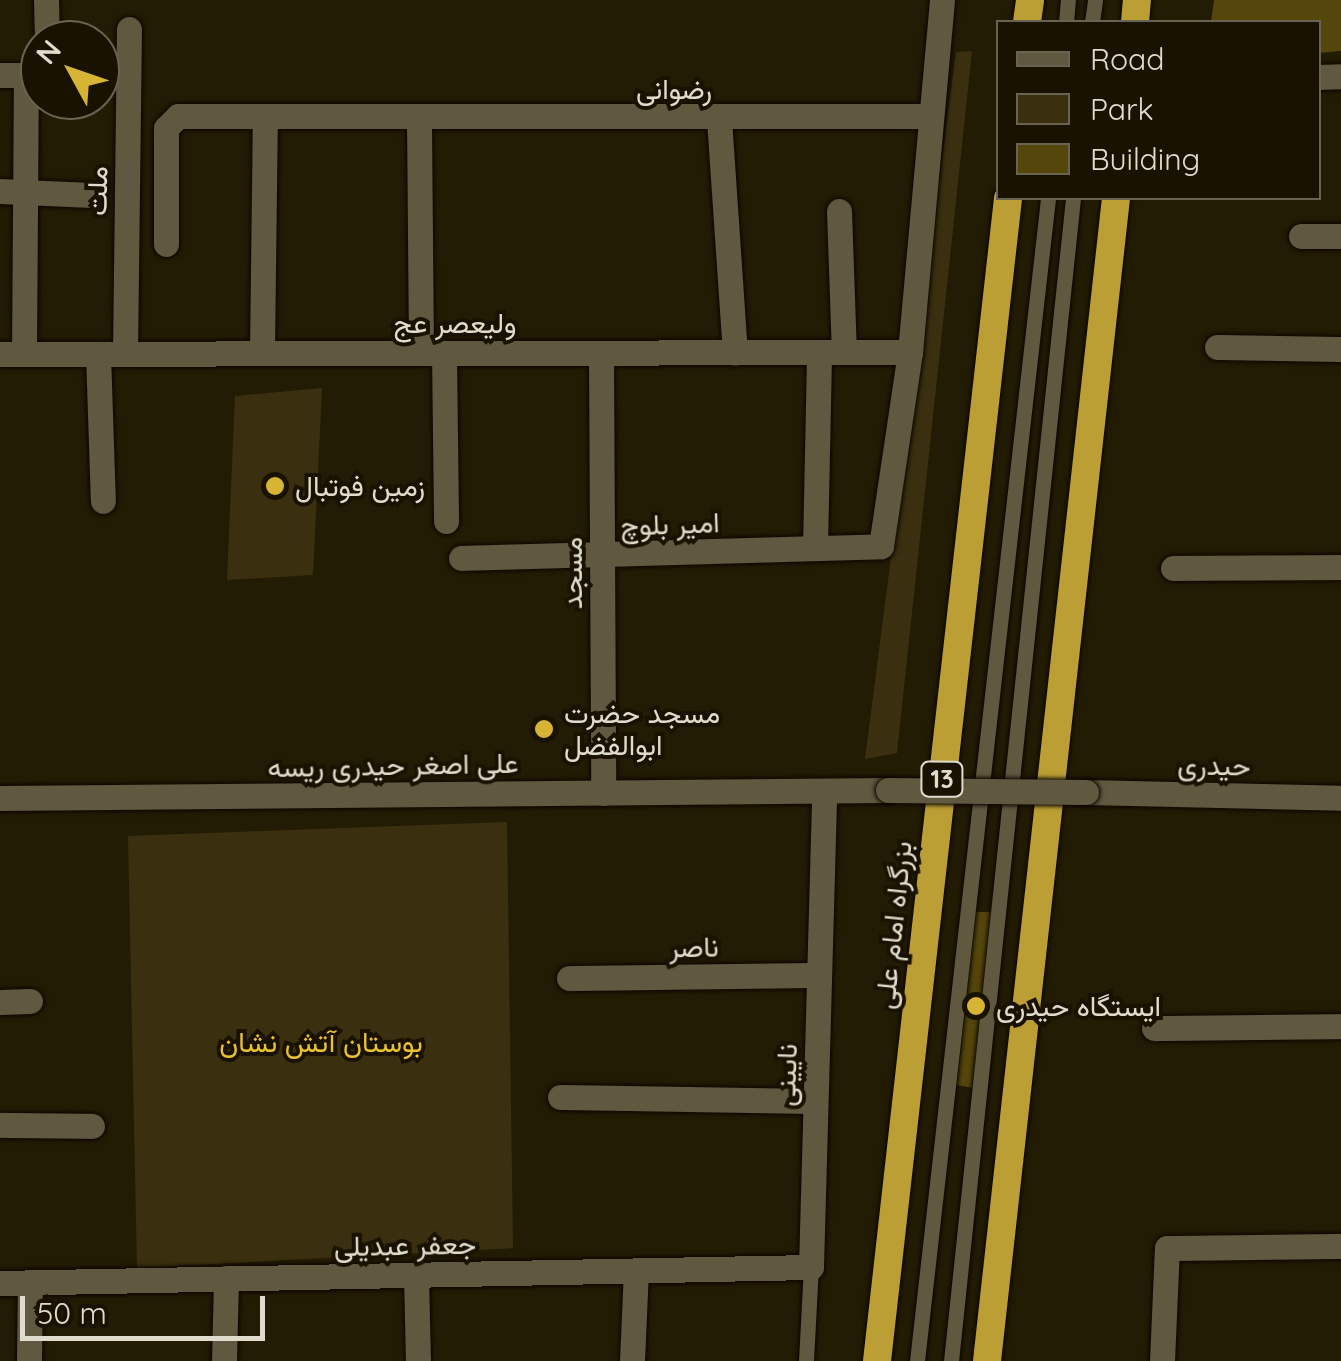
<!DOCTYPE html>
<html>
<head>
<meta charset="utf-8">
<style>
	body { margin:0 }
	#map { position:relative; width:1341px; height:1361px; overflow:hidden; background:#231c04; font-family:Quicksand,Vazirmatn,sans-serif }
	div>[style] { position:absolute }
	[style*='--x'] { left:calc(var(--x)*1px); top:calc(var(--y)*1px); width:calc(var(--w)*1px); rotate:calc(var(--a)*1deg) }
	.green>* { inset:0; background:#3a300f }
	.building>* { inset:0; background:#55460c }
	.roads { filter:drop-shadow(0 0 2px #0c0600) drop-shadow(0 0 2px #0c0600) }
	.service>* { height:15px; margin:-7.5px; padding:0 7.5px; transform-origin:7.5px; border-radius:7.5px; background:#60583f }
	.minor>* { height:25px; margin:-12.5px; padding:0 12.5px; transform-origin:12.5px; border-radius:12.5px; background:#60583f }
	.trunk>* { height:28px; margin:-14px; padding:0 14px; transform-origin:14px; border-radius:14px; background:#bb9e34 }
	.bridges { filter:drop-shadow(0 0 2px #0c0600) drop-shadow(0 0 2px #0c0600) }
	.minor-bridge>* { height:25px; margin:-12.5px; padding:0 12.5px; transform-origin:12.5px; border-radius:12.5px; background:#60583f }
	.dots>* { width:28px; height:28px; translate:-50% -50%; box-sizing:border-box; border:5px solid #191200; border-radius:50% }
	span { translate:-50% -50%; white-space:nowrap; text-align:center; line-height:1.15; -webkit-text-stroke:8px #191200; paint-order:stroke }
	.shield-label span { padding:2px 8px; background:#191200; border:2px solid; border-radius:8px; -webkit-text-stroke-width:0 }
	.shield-label { font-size:25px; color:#e0dccd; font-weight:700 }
	.street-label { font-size:28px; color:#e0dccd }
	.poi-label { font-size:28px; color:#e0dccd }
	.left { translate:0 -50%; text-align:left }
	.park-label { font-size:28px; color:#e9c233 }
	.legend { position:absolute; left:996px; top:20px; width:325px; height:180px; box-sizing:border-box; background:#191200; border:2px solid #696352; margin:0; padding:12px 18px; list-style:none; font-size:30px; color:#e0dccd }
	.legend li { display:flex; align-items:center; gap:20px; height:50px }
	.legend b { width:50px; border:2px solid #696352 }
	.north { position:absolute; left:20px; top:20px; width:100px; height:100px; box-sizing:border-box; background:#191200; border:2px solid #696352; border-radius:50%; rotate:310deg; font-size:28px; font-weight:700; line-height:40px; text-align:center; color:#e0dccd }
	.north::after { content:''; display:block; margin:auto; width:35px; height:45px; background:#d8b434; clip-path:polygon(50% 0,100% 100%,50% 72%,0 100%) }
	.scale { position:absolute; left:20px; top:1296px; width:245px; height:45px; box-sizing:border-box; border:5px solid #e0dccd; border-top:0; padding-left:12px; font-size:30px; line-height:35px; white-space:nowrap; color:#e0dccd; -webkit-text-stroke:8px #191200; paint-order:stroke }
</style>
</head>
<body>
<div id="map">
	<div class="green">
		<div style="clip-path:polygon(972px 51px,897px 753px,865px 759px,956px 52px)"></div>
		<div style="clip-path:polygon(322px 388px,313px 575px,227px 580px,235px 396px)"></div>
		<div style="clip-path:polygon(507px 822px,513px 1248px,137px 1268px,128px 836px)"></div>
	</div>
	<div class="building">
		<div style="clip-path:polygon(1214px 0,1341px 0,1341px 51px,1318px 53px,1318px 22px,1211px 22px)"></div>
		<div style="clip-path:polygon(975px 912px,994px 912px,973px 1088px,957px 1085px)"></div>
	</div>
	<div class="roads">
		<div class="service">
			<div style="--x:1066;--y:22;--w:22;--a:-85"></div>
			<div style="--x:1092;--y:22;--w:22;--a:-82"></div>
			<div style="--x:806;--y:1361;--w:94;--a:-87"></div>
			<div style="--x:917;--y:1361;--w:1170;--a:-83.57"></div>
			<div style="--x:951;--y:1361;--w:1169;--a:-84.01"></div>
		</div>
		<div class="minor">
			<div style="--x:46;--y:0;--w:40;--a:88.6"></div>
			<div style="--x:0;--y:75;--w:26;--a:0"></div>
			<div style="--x:1318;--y:77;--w:23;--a:-2"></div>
			<div style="--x:719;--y:119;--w:234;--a:86.1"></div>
			<div style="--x:419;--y:121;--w:232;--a:89.5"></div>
			<div style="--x:0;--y:191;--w:91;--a:2.5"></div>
			<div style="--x:839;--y:211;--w:141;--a:88"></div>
			<div style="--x:1301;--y:236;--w:40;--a:0"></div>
			<div style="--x:166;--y:244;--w:116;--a:-90"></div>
			<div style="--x:166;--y:128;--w:17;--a:-45"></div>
			<div style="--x:178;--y:116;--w:751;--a:0"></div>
			<div style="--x:1217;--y:347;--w:124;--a:0.9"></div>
			<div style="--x:262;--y:353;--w:235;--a:-89.3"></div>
			<div style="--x:444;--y:353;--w:168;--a:89.3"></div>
			<div style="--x:601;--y:353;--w:440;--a:89.7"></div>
			<div style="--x:0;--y:354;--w:910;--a:-0.13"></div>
			<div style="--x:24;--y:354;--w:279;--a:-89.6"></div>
			<div style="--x:26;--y:75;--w:14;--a:4"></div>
			<div style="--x:98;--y:354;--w:147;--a:88.1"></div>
			<div style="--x:125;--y:354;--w:325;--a:-89.3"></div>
			<div style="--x:815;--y:548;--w:196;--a:-88.8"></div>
			<div style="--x:461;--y:558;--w:420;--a:-1.6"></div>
			<div style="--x:881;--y:546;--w:196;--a:-81.5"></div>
			<div style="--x:910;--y:352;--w:353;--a:-84.8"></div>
			<div style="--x:1173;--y:568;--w:168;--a:-0.3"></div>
			<div style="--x:1086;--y:792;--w:255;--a:1.3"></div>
			<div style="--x:0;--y:798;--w:888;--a:-0.52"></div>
			<div style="--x:569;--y:978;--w:250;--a:-0.7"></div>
			<div style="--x:0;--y:1002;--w:30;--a:-2"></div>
			<div style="--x:1154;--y:1028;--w:187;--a:-0.6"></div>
			<div style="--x:560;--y:1097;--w:255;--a:0.9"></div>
			<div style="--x:0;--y:1125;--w:92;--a:0.6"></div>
			<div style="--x:416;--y:1275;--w:86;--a:88.7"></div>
			<div style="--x:0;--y:1283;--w:811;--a:-1.13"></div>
			<div style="--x:811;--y:1267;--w:476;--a:-88.4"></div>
			<div style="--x:29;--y:1361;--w:79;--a:-89.3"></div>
			<div style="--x:224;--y:1361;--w:83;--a:-88.6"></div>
			<div style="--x:632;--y:1361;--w:90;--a:-87.5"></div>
			<div style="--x:1162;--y:1361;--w:113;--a:-87.5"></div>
			<div style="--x:1167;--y:1248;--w:174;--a:-0.7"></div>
		</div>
		<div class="trunk">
			<div style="--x:1027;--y:22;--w:22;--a:-82"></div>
			<div style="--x:1135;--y:22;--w:22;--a:-85"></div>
			<div style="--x:877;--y:1361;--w:1170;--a:-83.57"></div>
			<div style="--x:987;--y:1361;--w:1170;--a:-83.67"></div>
		</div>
	</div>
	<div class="bridges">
		<div class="minor-bridge">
			<div style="--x:888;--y:790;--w:198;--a:0.6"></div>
		</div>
	</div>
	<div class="dots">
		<div style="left:275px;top:486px;background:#d8b434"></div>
		<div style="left:544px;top:729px;background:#d8b434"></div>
		<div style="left:976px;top:1006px;background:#d8b434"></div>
	</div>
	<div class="shield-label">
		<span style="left:942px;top:779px">13</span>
	</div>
	<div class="street-label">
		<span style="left:674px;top:89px">رضوانی</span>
		<span style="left:97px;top:191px;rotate:-89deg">ملت</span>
		<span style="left:455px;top:323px">ولیعصر عج</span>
		<span style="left:670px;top:524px;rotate:-2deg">امیر بلوچ</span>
		<span style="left:572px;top:573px;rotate:-90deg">مسجد</span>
		<span style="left:393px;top:765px;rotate:-1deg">علی اصغر حیدری ریسه</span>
		<span style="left:1214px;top:765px;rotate:1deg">حیدری</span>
		<span style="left:893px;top:925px;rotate:-84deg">بزرگراه امام علی</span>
		<span style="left:694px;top:947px;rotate:-1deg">ناصر</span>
		<span style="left:786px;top:1075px;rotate:-88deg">نایینی</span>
		<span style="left:405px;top:1245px;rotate:-1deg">جعفر عبدیلی</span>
	</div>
	<div class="poi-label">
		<span class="left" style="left:295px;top:486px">زمین فوتبال</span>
		<span class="left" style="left:564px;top:729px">مسجد حضرت<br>ابوالفضل</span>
		<span class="left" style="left:996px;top:1006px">ایستگاه حیدری</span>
	</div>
	<div class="park-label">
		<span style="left:321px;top:1042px">بوستان آتش نشان</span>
	</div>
	<ul class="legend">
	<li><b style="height:12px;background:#60583f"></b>Road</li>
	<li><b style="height:28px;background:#3a300f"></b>Park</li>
	<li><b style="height:28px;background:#55460c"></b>Building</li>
	</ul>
	<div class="north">N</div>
	<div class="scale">50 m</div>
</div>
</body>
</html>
